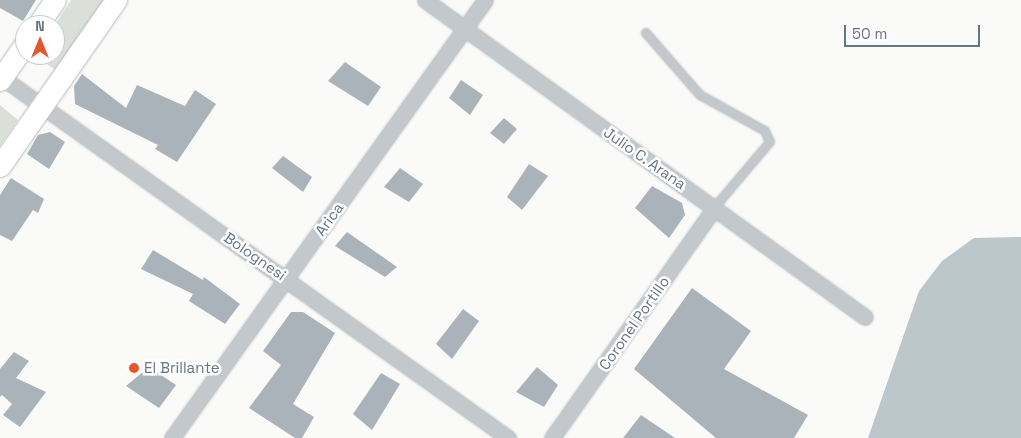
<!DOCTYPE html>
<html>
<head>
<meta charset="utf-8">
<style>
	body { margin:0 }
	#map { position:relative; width:1021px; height:438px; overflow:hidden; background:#fafaf8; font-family:"Space Grotesk",sans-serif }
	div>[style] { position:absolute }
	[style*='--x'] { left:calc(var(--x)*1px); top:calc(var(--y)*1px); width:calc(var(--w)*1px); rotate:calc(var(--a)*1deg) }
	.green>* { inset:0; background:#dadfd7 }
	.water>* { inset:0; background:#bbc7cb }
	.building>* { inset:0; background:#aab3b9 }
	.roads { filter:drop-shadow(0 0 1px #b3babf) drop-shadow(0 0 1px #b3babf) }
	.lane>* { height:8px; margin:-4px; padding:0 4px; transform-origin:4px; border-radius:4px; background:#c3c8cc }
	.street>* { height:15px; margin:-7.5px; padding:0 7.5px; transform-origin:7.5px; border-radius:7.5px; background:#c3c8cc }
	.secondary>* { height:21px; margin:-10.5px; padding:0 10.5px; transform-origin:10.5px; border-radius:10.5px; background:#fff }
	.dots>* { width:14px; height:14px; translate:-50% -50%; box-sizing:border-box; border:2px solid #fff; border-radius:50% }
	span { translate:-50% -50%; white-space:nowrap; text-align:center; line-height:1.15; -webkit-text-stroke:5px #fff; paint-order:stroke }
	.street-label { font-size:15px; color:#657683 }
	.poi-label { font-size:15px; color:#657683 }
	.left { translate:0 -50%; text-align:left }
	.north { position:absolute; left:15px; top:15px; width:50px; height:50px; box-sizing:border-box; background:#fff; border:1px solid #c1c8cd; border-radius:50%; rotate:0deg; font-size:14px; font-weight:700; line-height:20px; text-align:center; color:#657683 }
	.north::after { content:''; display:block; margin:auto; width:18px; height:22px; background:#e4572e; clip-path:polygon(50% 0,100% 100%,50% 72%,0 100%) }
	.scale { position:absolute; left:844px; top:25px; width:136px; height:22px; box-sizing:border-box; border:2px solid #657683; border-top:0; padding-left:6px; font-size:15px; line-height:18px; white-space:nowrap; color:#657683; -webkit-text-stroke:4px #fff; paint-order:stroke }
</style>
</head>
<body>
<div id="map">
	<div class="green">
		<div style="clip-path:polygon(71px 0,105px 0,57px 71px,35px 56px,55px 55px,55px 25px)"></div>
		<div style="clip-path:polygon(0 105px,18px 120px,0 146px)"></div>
	</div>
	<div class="water">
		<div style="clip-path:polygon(1021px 237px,1021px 438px,868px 438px,919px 291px,942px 261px,974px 238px)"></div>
	</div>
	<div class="building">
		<div style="clip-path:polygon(0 0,36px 0,23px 21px,0 8px)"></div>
		<div style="clip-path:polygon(345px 62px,381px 87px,368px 106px,328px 81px)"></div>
		<div style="clip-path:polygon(82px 74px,126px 108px,137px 85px,185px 106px,195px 90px,216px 104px,177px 162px,155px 149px,158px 145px,75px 104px,74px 86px)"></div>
		<div style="clip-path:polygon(461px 80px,483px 95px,470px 115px,449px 98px)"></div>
		<div style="clip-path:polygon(504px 118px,517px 129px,504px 144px,490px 133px)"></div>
		<div style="clip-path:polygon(50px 132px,65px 142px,49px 169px,27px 154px,38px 135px)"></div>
		<div style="clip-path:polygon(283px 156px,312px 177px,303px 192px,272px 168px)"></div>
		<div style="clip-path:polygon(529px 164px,548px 176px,522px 210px,507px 197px)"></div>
		<div style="clip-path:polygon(400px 168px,423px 184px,409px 202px,384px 187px)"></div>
		<div style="clip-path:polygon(11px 178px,44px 199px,38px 213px,33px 210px,12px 241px,0 235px,0 195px)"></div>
		<div style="clip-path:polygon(652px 186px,682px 203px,685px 215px,669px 238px,635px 208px)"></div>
		<div style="clip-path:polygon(347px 232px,397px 267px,385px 277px,335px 246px)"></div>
		<div style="clip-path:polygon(153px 250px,203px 280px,204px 277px,240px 304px,225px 324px,189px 301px,193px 294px,141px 269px)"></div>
		<div style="clip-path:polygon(692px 288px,751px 331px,724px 369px,808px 415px,794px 438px,716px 438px,634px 369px)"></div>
		<div style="clip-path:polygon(463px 309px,479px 321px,452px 359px,436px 344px)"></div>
		<div style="clip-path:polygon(291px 312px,303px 312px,335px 333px,293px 404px,314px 417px,302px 438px,295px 438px,249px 408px,281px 365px,263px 351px)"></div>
		<div style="clip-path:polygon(14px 352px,29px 361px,16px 378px,46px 392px,20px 427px,3px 415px,12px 404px,2px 395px,0 397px,0 369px)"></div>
		<div style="clip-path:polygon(149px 367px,176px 385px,159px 408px,126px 386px)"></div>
		<div style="clip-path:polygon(537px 367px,558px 385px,544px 407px,516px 392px)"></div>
		<div style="clip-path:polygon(381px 373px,400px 384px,372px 430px,353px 414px)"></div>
		<div style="clip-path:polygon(641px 415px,675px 438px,623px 438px)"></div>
	</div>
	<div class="roads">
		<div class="lane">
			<div style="--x:646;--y:33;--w:82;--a:48.9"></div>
			<div style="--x:700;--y:95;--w:74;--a:29"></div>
			<div style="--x:765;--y:131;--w:12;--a:66"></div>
			<div style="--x:770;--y:142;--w:85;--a:130.2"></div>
		</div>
		<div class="street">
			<div style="--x:425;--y:0;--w:542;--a:35.77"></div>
			<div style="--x:0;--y:76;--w:624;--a:35.47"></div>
			<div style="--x:172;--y:438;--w:538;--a:-54.45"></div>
			<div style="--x:552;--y:438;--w:283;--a:-54.8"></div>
		</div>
		<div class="secondary">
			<div style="--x:38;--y:25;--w:30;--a:-56"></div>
			<div style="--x:0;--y:80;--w:44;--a:-55.2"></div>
			<div style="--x:0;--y:166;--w:203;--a:-55.1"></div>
		</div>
	</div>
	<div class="dots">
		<div style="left:134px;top:368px;background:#e4572e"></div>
	</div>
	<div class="street-label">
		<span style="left:645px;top:158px;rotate:35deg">Julio C. Arana</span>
		<span style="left:329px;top:219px;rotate:-54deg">Arica</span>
		<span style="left:255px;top:256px;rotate:35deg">Bolognesi</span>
		<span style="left:634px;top:323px;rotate:-55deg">Coronel Portillo</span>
	</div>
	<div class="poi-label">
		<span class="left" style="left:144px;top:368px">El Brillante</span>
	</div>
	<div class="north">N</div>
	<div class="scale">50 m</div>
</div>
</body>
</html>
